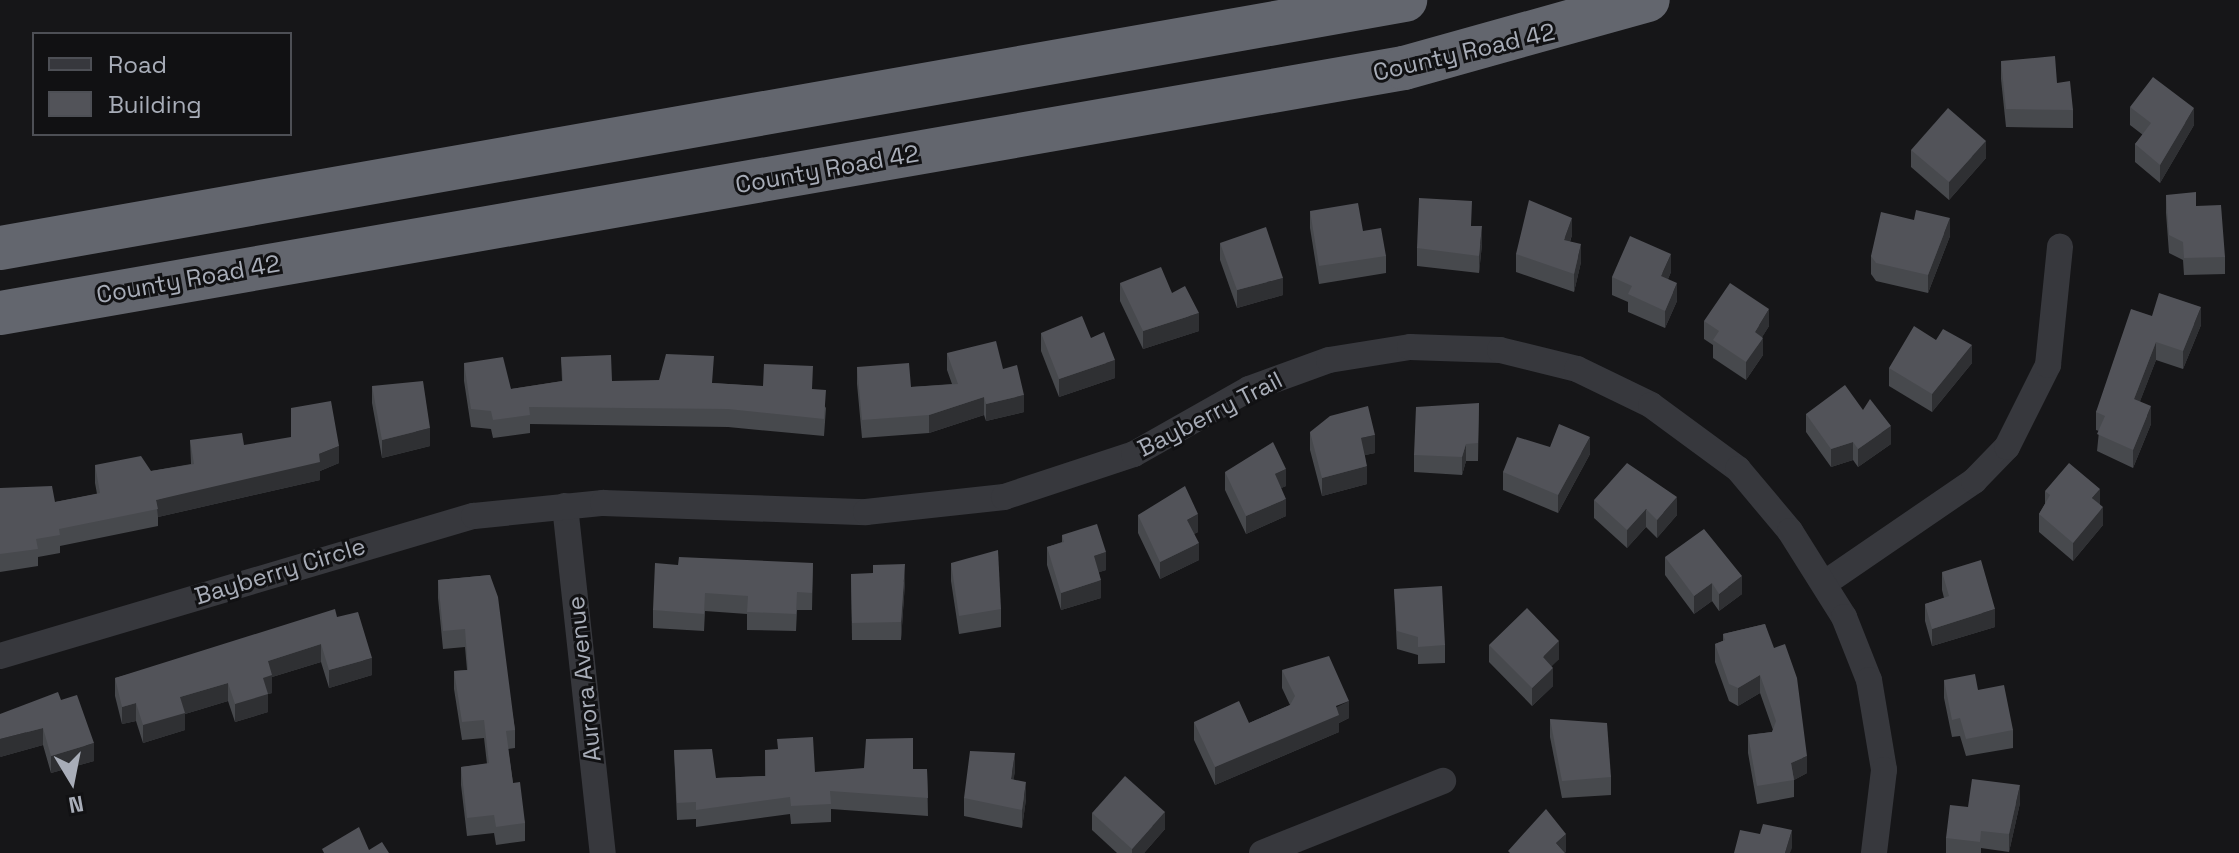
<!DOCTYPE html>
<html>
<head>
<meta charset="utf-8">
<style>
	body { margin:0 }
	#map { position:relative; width:2239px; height:853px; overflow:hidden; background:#161618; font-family:"Space Grotesk",sans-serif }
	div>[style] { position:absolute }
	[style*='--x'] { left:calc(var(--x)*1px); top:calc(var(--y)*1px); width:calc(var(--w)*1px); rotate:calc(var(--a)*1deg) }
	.street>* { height:26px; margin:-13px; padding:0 13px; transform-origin:13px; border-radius:13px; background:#37383d }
	.highway>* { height:44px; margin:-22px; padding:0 22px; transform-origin:22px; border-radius:22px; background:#63666e }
	.wall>* { inset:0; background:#47494d }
	.shaded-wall>* { inset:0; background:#2f3033 }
	.building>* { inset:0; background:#525359 }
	span { translate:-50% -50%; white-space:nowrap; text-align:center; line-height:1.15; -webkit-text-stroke:6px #111113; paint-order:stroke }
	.street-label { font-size:24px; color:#a8adb8 }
	.legend { position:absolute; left:32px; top:32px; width:260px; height:104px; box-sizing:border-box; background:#111113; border:2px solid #4d4f55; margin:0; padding:10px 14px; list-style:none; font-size:24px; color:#a8adb8 }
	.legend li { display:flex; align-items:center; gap:16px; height:40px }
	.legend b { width:40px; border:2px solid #4d4f55 }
	.north { position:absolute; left:32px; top:741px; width:80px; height:80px; -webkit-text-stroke:6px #111113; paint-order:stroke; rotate:170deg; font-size:22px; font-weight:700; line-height:32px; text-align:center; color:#a8adb8 }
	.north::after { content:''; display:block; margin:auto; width:28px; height:36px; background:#a8adb8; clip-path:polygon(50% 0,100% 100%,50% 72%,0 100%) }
</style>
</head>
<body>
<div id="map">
	<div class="street">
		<div style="--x:565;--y:506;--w:349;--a:83.8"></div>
		<div style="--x:1825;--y:583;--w:181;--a:-34.4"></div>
		<div style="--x:1974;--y:481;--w:47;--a:-45.9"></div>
		<div style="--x:2007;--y:447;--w:92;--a:-63.4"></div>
		<div style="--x:2048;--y:365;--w:119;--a:-84.2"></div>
		<div style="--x:0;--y:656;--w:494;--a:-16.5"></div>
		<div style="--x:474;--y:516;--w:130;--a:-5.8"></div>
		<div style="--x:603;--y:503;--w:263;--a:2"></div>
		<div style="--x:866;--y:512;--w:139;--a:-6.2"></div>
		<div style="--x:1004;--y:497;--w:137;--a:-18.3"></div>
		<div style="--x:1134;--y:454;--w:132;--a:-29.5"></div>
		<div style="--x:1249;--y:389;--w:85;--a:-19.9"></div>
		<div style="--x:1329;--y:360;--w:82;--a:-9.1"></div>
		<div style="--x:1410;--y:347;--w:90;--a:1.9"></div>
		<div style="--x:1500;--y:350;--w:79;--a:13.9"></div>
		<div style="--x:1577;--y:369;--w:82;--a:25.9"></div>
		<div style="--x:1651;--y:405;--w:108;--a:36.3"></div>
		<div style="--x:1738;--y:469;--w:81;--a:50"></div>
		<div style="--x:1790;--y:531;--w:102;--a:57.9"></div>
		<div style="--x:1844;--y:617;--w:68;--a:68.4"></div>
		<div style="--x:1869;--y:680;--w:91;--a:80.5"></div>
		<div style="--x:1884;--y:770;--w:84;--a:96.9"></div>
		<div style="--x:1262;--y:853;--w:195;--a:-21.7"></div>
	</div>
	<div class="highway">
		<div style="--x:0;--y:248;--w:1427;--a:-10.01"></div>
		<div style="--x:0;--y:313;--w:1425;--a:-9.9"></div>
		<div style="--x:1404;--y:68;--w:253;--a:-15.6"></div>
	</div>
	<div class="wall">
		<div style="clip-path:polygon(2001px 61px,2057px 83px,2073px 110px,2073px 128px,2006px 127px,2001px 79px)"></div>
		<div style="clip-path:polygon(2130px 107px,2194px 125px,2160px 183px,2135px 162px,2135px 144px,2143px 135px,2130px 125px)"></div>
		<div style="clip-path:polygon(1911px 150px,1986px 158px,1949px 200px,1911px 167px)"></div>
		<div style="clip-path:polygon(2166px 195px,2196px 206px,2225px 257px,2225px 274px,2184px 275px,2183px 260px,2169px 253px,2166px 213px)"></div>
		<div style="clip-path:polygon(1310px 211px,1363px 231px,1386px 256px,1386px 273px,1319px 284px,1310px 228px)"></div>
		<div style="clip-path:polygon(1914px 220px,1950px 236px,1928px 293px,1876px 281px,1871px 274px,1871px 256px)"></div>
		<div style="clip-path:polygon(1572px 235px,1570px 242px,1581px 262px,1574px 292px,1516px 272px,1516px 254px)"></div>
		<div style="clip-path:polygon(1220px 243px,1283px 295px,1237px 308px,1220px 260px)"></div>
		<div style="clip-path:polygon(1482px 244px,1479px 273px,1417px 266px,1417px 248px)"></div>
		<div style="clip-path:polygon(1671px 272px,1668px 279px,1677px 301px,1665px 328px,1628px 312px,1628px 302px,1612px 295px,1612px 277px)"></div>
		<div style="clip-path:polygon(1120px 283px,1172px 293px,1199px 331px,1143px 349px,1120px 301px)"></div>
		<div style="clip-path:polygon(2152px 316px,2201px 325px,2183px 369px,2156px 360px,2140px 401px,2151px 424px,2133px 468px,2097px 451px,2099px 431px,2096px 430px,2096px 412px)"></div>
		<div style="clip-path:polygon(1704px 321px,1769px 326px,1762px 337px,1763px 355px,1746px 380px,1713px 358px,1713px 345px,1704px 339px)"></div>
		<div style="clip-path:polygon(1041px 333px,1091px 338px,1115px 378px,1059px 397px,1041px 351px)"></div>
		<div style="clip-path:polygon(947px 353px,1003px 369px,1024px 412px,986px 421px,984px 415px,929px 433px,862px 438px,857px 384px,857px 367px,911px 387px,952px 384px,947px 370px)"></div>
		<div style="clip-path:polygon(561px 357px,612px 381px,713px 383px,813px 390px,826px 408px,824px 436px,728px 427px,530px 424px,530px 433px,493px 438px,491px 429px,471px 427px,464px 381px,464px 363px,511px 389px,562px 381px)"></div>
		<div style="clip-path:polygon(1972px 363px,1932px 412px,1889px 386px,1889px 368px)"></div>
		<div style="clip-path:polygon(372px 386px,430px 446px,382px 458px,372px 403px)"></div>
		<div style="clip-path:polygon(1479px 403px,1478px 461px,1466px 461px,1462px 475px,1414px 472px,1414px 455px)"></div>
		<div style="clip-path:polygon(1863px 410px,1891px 444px,1858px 467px,1853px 460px,1831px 467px,1806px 432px,1806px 414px)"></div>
		<div style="clip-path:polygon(1310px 432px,1375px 453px,1365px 455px,1367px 484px,1322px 496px,1310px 450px)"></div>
		<div style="clip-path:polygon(190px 440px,339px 463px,320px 471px,320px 480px,158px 517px,158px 526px,60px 546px,60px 553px,38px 557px,38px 566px,0 572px,0 488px,55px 502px,97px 494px,95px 483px,95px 465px,151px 471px,191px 464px)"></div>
		<div style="clip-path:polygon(1550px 447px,1590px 454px,1558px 513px,1503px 490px,1503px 472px)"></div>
		<div style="clip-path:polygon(1225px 472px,1286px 486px,1281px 488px,1286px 516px,1246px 534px,1225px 490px)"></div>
		<div style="clip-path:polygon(2045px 491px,2100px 505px,2103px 525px,2073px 561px,2039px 532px,2039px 514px,2045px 504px)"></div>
		<div style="clip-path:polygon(1594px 500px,1677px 515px,1657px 538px,1646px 527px,1627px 548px,1594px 518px)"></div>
		<div style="clip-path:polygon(1138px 515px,1198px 532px,1194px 534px,1199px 560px,1160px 579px,1138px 533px)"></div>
		<div style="clip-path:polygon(1062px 535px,1106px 570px,1099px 572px,1101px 598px,1061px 610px,1047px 565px,1047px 547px,1062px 542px)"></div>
		<div style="clip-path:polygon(1665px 557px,1742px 594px,1719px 611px,1712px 601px,1694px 614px,1665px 575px)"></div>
		<div style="clip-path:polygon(813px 563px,812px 610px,797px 610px,796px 631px,747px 630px,747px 614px,705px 611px,704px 631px,653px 628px,653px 610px,678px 565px)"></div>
		<div style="clip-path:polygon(951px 563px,1001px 609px,1001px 627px,959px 634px,951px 581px)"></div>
		<div style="clip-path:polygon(1942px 572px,1995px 627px,1932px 646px,1925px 621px,1925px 604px,1944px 598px,1942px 590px)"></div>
		<div style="clip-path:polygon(851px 574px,905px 582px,901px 640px,852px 640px)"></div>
		<div style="clip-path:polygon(490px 575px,515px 730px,515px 748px,508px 749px,513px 783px,525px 823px,525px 841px,496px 845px,494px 833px,467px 836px,461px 785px,461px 767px,487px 764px,484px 738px,462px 740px,454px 689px,454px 671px,467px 670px,465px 647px,443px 649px,438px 598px,438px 580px)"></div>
		<div style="clip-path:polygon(1394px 589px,1445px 645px,1445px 663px,1418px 664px,1418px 655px,1397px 649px)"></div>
		<div style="clip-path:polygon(337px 617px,372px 675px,329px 688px,321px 662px,272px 677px,272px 693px,268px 694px,268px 712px,235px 722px,228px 701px,185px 714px,185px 730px,143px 743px,136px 721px,122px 724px,115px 696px,115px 678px)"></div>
		<div style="clip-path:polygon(1765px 624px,1807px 773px,1794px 780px,1794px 797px,1757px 804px,1748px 753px,1748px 735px,1772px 732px,1773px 730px,1760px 693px,1738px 706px,1729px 701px,1715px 662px,1715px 644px,1723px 641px,1723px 634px)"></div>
		<div style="clip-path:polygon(1489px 645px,1559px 659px,1551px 666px,1553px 686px,1532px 706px,1489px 662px)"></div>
		<div style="clip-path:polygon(1282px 670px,1349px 718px,1339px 723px,1339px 732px,1215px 785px,1194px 740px,1194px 722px,1249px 723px,1290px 705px,1282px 688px)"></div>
		<div style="clip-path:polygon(1944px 680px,1978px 690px,2013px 730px,2013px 748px,1966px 756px,1960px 736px,1952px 737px,1944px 698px)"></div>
		<div style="clip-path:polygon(61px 700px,94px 761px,51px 773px,43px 745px,0 757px)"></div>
		<div style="clip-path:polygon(1550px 719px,1611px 777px,1611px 795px,1562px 798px,1550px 737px)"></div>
		<div style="clip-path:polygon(674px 750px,716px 778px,765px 776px,765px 750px,815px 772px,927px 769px,928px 816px,831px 809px,831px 822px,791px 824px,790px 814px,696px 827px,696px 819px,677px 820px)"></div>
		<div style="clip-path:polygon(1015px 771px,1013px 780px,1026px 799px,1022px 828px,964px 816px,964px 798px)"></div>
		<div style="clip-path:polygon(2020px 803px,2009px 852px,1981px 848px,1981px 853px,1946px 853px,1946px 838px,1968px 807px)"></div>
		<div style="clip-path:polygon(1092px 813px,1165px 829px,1144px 853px,1117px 853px,1092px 830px)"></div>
	</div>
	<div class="shaded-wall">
		<div style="clip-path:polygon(2194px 108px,2194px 125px,2160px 183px,2160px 165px)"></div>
		<div style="clip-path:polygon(1986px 141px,1986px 158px,1949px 200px,1949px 182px)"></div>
		<div style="clip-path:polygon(1572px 218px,1572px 235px,1564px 258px,1564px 240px)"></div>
		<div style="clip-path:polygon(1950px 218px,1950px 236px,1928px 293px,1928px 275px)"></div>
		<div style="clip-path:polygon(1482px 226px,1482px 244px,1479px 273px,1479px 256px)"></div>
		<div style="clip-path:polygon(1581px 244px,1581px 262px,1574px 292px,1574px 274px)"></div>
		<div style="clip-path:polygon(1671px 254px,1671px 272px,1661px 294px,1661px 276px)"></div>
		<div style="clip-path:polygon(1283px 278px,1283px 295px,1237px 308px,1237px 290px)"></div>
		<div style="clip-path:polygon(1677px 283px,1677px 301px,1665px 328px,1665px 311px)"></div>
		<div style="clip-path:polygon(2201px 307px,2201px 325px,2183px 369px,2183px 351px)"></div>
		<div style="clip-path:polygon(1769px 309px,1769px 326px,1755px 349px,1763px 338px,1763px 355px,1746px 380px,1746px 362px,1755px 332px)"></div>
		<div style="clip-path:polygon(1199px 313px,1199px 331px,1143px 349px,1143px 331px)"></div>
		<div style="clip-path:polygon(2156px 342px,2156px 360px,2134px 417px,2134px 399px)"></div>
		<div style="clip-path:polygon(1972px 345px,1972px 363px,1932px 412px,1932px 394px)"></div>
		<div style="clip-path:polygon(1115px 360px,1115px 378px,1059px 397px,1059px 379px)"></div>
		<div style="clip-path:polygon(1024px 395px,1024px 412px,986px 421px,986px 404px)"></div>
		<div style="clip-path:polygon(984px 397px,984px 415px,929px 433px,929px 415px)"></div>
		<div style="clip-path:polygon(2151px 406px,2151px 424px,2133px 468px,2133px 450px)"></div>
		<div style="clip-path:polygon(1891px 426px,1891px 444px,1858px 467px,1858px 449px)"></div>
		<div style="clip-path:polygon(430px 428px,430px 446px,382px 458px,382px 440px)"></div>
		<div style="clip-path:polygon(1375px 435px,1375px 453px,1361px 456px,1361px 438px)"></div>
		<div style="clip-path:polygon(1590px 437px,1590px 454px,1558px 513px,1558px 495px)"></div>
		<div style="clip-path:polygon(1853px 442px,1853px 460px,1831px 467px,1831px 449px)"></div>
		<div style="clip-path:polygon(1466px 444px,1466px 461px,1462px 475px,1462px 457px)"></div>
		<div style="clip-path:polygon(339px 446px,339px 463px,320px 471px,320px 480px,158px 517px,156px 500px,319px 454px)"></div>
		<div style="clip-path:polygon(1367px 466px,1367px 484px,1322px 496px,1322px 478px)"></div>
		<div style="clip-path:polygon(1286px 469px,1286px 486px,1275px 491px,1275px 474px)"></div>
		<div style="clip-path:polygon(2100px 489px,2100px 506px,2092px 498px)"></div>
		<div style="clip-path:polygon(1677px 497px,1677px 515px,1657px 538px,1657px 520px)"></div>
		<div style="clip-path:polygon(1286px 499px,1286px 516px,1246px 534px,1246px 516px)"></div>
		<div style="clip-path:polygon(2103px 507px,2103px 525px,2073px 561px,2073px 543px)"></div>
		<div style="clip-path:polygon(1646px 509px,1646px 527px,1627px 548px,1627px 530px)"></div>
		<div style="clip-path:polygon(1198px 514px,1198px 532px,1187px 537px,1187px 520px)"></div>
		<div style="clip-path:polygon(1199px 543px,1199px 560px,1160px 579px,1160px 562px)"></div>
		<div style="clip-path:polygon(1106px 552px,1106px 570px,1094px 574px,1094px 556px)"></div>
		<div style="clip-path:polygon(905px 564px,905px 582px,901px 640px,901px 622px)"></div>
		<div style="clip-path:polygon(1742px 576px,1742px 594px,1719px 611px,1719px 594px)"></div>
		<div style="clip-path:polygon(1101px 580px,1101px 598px,1061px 610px,1061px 593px)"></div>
		<div style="clip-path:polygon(1712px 583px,1712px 601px,1694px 614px,1694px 596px)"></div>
		<div style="clip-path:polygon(1995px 609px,1995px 627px,1932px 646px,1932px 629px)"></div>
		<div style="clip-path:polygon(1559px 641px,1559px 659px,1543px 675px,1543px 657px)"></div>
		<div style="clip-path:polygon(321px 644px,321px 662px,272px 677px,272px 693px,268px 694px,268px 712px,235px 722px,235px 704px,263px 678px,268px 661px)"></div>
		<div style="clip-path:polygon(372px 658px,372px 675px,329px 688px,329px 670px)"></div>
		<div style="clip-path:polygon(1553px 668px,1553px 686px,1532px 706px,1532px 688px)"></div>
		<div style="clip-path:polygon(1760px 675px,1760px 693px,1738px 706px,1738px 688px)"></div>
		<div style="clip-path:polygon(228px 683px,228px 701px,185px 714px,185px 730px,143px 743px,143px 725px,180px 697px)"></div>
		<div style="clip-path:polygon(1349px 701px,1349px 718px,1339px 723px,1339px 732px,1215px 785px,1215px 767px)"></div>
		<div style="clip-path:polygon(136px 703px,136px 721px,122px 724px,122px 707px)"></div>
		<div style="clip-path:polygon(43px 728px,43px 745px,0 757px,0 739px)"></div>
		<div style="clip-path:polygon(94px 743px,94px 761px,51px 773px,51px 756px)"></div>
		<div style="clip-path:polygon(1015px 753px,1015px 771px,1011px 797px,1011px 779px)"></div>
		<div style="clip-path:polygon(1807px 756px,1807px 773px,1794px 780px,1791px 763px)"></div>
		<div style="clip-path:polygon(1026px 782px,1026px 799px,1022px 828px,1022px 810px)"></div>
		<div style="clip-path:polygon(2020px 785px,2020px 803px,2009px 852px,2009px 834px)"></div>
		<div style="clip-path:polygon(1165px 812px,1165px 829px,1144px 853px,1132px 853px,1132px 849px)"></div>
		<div style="clip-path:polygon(1792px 830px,1792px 848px,1790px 853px,1785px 853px)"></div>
		<div style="clip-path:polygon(1566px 834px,1566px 852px,1565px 853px,1556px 843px)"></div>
	</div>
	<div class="building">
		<div style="clip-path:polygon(2055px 56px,2057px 83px,2070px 81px,2073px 110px,2006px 109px,2001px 61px)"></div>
		<div style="clip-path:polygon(2153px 77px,2194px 108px,2160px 165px,2135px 144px,2151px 123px,2130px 107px)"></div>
		<div style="clip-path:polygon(1948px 108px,1986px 141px,1949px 182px,1911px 150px)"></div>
		<div style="clip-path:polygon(2196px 192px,2196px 206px,2221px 205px,2225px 257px,2184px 258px,2183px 242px,2169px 235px,2166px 195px)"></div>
		<div style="clip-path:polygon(1419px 198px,1472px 201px,1471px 226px,1482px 226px,1479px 256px,1417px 248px)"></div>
		<div style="clip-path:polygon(1529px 200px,1572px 218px,1564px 240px,1581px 244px,1574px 274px,1516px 254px)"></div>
		<div style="clip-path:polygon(1358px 203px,1363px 231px,1381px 228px,1386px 256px,1319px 266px,1310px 211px)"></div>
		<div style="clip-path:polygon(1916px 210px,1950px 218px,1928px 275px,1876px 263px,1871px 256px,1881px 212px,1914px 220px)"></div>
		<div style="clip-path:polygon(1266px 227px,1283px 278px,1237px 290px,1220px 243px)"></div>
		<div style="clip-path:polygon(1630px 236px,1671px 254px,1661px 276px,1677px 283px,1665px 311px,1628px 294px,1632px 286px,1612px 277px)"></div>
		<div style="clip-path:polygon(1161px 267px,1172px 293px,1185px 286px,1199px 313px,1143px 331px,1120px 283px)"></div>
		<div style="clip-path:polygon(1730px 283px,1769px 309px,1755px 332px,1763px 338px,1746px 362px,1713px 340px,1719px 331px,1704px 321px)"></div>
		<div style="clip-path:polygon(2159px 293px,2201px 307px,2183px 351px,2156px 342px,2134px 399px,2151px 406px,2133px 450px,2097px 434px,2105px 416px,2096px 412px,2131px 309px,2152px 316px)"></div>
		<div style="clip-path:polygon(1082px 316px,1091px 338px,1104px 332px,1115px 360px,1059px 379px,1041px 333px)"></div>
		<div style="clip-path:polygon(1914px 326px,1936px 340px,1943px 329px,1972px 345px,1932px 394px,1889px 368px)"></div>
		<div style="clip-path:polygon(996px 341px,1003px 369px,1017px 365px,1024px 395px,986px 404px,984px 397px,929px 415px,862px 420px,857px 367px,909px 363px,911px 387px,958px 384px,947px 353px)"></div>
		<div style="clip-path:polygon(666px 354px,714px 356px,712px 383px,763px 386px,764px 364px,813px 366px,812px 389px,826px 390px,824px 419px,728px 409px,529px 407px,530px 415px,493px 420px,491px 411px,471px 409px,464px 363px,503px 357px,511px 389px,563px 381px,561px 357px,611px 355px,612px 381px,659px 380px)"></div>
		<div style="clip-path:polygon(423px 381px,430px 428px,382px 440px,372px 386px)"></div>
		<div style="clip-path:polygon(1845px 385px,1863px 410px,1870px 399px,1891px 426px,1858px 449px,1853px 442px,1831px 449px,1806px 414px)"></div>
		<div style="clip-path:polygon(331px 401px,339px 446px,319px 454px,320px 462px,156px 500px,158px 509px,59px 529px,60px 535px,36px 539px,38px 549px,0 554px,0 488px,52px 486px,55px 502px,100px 493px,95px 465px,141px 456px,151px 471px,194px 464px,190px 440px,242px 433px,244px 445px,291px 437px,291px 408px)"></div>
		<div style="clip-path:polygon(1479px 403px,1478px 443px,1466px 444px,1462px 457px,1414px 455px,1416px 407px)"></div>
		<div style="clip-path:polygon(1368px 406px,1375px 435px,1361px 438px,1367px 466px,1322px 478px,1310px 432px,1330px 416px)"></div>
		<div style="clip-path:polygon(1559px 424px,1590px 437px,1558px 495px,1503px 472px,1517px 437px,1550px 447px)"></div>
		<div style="clip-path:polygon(1273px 442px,1286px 469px,1275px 474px,1286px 499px,1246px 516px,1225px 472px)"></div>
		<div style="clip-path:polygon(1627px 463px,1677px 497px,1657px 520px,1646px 509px,1627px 530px,1594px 500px)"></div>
		<div style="clip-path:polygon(2069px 463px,2100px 489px,2092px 498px,2103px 507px,2073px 543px,2039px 514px,2050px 495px,2045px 491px)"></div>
		<div style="clip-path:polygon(1185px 486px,1198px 514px,1187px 520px,1199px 543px,1160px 562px,1138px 515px)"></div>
		<div style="clip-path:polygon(1097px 524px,1106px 552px,1094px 556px,1101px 580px,1061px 593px,1047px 547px,1064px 542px,1062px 535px)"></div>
		<div style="clip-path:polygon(1704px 529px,1742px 576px,1719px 594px,1712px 583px,1694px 596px,1665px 557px)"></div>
		<div style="clip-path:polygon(998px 550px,1001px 609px,959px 616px,951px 563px)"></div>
		<div style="clip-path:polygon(679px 557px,813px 563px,812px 593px,797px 592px,796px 614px,747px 612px,748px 596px,705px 593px,704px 614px,653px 610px,655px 563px,678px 565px)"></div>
		<div style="clip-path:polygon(1981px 560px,1995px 609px,1932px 629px,1925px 604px,1949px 596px,1942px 572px)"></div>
		<div style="clip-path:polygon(905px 564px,901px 622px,852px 623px,851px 574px,873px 573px,873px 565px)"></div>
		<div style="clip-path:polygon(490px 575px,498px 597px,515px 730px,506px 731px,513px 783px,520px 782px,525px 823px,496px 827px,494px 815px,467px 818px,461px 767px,489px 763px,484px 720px,462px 722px,454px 671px,468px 670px,465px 629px,443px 631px,438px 580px)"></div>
		<div style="clip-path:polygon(1442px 586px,1445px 645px,1418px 647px,1418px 637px,1397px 631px,1394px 589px)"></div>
		<div style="clip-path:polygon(1527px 608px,1559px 641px,1543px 657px,1553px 668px,1532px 688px,1489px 645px)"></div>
		<div style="clip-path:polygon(335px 609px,337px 617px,358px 612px,372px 658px,329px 670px,321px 644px,268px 661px,272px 675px,263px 678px,268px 694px,235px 704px,228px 683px,180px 697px,185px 713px,143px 725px,136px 703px,122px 707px,115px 678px)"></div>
		<div style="clip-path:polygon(1765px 624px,1774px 648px,1785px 644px,1797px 678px,1807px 756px,1791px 763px,1794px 780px,1757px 786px,1748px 735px,1772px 732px,1776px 721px,1760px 675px,1738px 688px,1729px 684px,1715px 644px,1725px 640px,1723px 634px)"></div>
		<div style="clip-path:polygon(1329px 656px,1349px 701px,1336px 706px,1339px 715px,1215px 767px,1194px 722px,1239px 701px,1249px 723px,1290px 705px,1295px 696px,1282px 670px)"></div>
		<div style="clip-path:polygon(1975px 674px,1978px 690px,2004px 685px,2013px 730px,1966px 739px,1960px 718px,1952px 720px,1944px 680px)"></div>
		<div style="clip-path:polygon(58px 692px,61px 700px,77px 695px,94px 743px,51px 756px,43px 728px,0 739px,0 714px)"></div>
		<div style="clip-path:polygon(1550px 719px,1607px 723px,1611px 777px,1562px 781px)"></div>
		<div style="clip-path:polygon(813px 737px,815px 772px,864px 768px,866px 739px,913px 738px,913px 769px,927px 769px,928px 798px,830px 791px,831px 804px,791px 806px,790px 797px,696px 810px,696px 802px,677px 803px,674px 750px,712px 749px,716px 778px,766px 776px,765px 750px,778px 749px,777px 739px)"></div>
		<div style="clip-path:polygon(970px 751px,1015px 753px,1011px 779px,1026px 782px,1022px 810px,964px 798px)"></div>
		<div style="clip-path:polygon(1125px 776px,1165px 812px,1132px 849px,1092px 813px)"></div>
		<div style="clip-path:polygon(1972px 779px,2020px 785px,2009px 834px,1981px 831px,1980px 842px,1946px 838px,1950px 805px,1968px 807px)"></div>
		<div style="clip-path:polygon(1546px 809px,1566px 834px,1556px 843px,1565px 853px,1510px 853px,1508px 851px)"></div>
		<div style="clip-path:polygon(1763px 824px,1792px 830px,1785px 853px,1734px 853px,1740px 830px,1760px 834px)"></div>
		<div style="clip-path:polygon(359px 827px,369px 850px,382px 842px,389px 853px,324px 853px,322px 849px)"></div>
	</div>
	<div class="street-label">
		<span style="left:1464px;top:52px;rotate:-13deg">County Road 42</span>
		<span style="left:827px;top:169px;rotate:-10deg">County Road 42</span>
		<span style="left:188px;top:279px;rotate:-10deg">County Road 42</span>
		<span style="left:1210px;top:414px;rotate:-27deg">Bayberry Trail</span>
		<span style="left:280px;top:571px;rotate:-17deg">Bayberry Circle</span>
		<span style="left:584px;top:679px;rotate:-96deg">Aurora Avenue</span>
	</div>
	<ul class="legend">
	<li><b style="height:10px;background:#37383d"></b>Road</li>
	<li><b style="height:22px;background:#525359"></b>Building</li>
	</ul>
	<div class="north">N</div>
</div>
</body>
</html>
